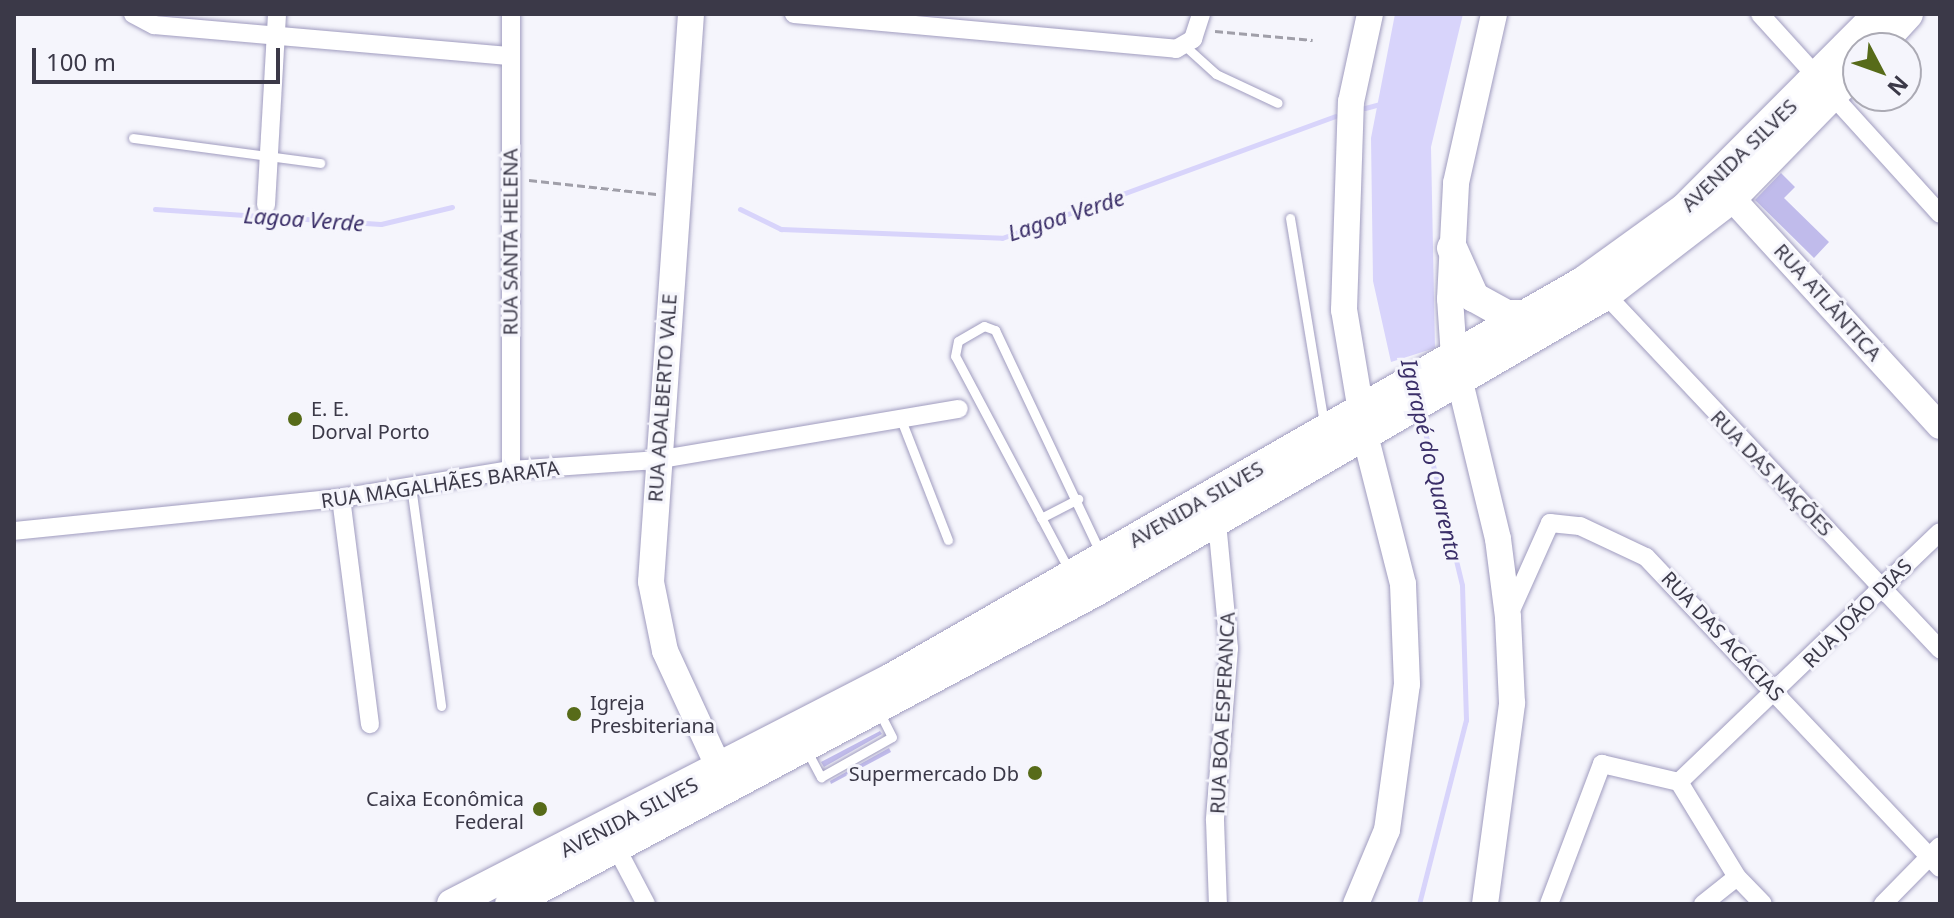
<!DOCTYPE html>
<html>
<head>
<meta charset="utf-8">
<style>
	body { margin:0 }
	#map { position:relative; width:1954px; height:918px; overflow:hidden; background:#f5f5fc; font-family:"Noto Sans",sans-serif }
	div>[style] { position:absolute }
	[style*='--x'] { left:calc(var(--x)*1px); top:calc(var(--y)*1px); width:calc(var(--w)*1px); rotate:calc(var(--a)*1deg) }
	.water>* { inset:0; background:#d8d4fb }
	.stream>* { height:5px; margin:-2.5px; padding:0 2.5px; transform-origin:2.5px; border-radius:2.5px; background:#d8d4fb }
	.building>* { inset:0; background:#c0bbeb }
	.path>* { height:3px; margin-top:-1.5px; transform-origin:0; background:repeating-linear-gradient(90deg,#a09fa9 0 8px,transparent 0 12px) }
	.roads { filter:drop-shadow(0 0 2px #a09cbf) drop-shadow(0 0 2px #a09cbf) }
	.lane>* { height:9px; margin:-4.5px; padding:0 4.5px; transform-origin:4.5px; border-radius:4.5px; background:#fff }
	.street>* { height:18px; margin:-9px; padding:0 9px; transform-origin:9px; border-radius:9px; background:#fff }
	.secondary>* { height:26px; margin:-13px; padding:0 13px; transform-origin:13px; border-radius:13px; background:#fff }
	.primary>* { height:30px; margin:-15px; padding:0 15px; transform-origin:15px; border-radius:15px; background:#fff }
	.dots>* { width:22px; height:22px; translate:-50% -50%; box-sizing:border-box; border:4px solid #f5f5fc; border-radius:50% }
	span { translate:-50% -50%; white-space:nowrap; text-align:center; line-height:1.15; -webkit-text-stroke:6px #f5f5fc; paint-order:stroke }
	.street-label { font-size:20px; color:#3b3948 }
	.poi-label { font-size:20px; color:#3b3948 }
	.left { translate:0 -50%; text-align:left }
	.right { translate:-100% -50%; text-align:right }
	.water-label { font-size:22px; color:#3a2e68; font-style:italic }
	.frame { position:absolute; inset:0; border:16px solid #3b3948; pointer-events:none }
	.north { position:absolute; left:1842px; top:32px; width:80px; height:80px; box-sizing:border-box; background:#f5f5fc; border:2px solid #abaab4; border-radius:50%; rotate:131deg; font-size:22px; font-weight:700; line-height:32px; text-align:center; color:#3b3948 }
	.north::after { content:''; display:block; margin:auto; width:28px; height:36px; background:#576b19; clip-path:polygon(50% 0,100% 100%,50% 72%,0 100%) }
	.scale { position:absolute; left:32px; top:48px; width:248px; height:36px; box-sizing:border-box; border:4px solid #3b3948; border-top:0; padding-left:10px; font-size:24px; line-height:28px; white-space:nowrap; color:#3b3948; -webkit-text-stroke:6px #f5f5fc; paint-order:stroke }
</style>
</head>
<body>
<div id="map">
	<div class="water">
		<div style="clip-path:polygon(1395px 14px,1463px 14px,1431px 147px,1435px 348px,1391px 362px,1373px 281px,1371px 138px)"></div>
	</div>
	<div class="stream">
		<div style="--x:1365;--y:108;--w:16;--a:-15"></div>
		<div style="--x:155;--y:209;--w:226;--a:3.8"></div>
		<div style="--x:381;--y:224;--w:73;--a:-13.5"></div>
		<div style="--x:740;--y:209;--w:46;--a:26"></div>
		<div style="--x:781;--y:229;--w:221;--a:2.3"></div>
		<div style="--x:1002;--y:238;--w:355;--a:-20.1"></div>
		<div style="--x:1419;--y:904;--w:190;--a:-75.7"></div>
		<div style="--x:1466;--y:720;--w:135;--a:-91.7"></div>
		<div style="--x:1462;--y:585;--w:174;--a:-103.6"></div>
	</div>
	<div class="building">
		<div style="clip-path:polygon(1781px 173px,1795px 187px,1784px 198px,1829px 242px,1814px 258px,1755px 200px)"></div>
		<div style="clip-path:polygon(880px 731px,882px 734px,824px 767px,821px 762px)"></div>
		<div style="clip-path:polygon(889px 748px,891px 752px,831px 784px,830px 781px)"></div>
	</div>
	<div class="path">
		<div style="--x:1215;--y:31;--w:98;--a:5.2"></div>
		<div style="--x:529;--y:180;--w:128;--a:6.3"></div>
	</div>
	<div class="roads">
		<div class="lane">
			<div style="--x:1185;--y:46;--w:42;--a:42.1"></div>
			<div style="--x:1216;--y:74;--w:68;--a:25.1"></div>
			<div style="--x:133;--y:138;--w:189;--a:7.6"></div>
			<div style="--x:1290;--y:218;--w:209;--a:80.6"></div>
			<div style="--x:900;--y:417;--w:132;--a:68.7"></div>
			<div style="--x:411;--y:486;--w:222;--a:82.2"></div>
			<div style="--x:1041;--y:518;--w:42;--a:-27.2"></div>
			<div style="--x:1069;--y:570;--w:242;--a:-118"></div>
			<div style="--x:955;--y:356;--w:15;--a:-79"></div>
			<div style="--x:958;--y:341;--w:30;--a:-30"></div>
			<div style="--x:984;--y:326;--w:12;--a:20"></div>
			<div style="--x:995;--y:330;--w:248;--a:64.7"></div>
			<div style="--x:807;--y:751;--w:30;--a:62"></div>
			<div style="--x:821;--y:777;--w:81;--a:-29.4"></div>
			<div style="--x:892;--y:737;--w:30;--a:-117"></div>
		</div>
		<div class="street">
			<div style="--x:133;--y:14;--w:24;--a:28"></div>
			<div style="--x:154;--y:25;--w:356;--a:5"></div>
			<div style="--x:794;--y:14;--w:384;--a:5.2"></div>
			<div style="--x:1176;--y:49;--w:20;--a:-30"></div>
			<div style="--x:1193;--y:39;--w:26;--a:-72"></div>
			<div style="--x:1760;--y:14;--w:86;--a:47.8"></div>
			<div style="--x:1833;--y:96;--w:159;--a:47.8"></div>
			<div style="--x:266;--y:205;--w:191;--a:-86.7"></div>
			<div style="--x:1606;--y:295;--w:487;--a:46.7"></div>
			<div style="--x:511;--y:470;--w:456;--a:-90"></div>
			<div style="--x:341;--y:498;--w:228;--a:82.7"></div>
			<div style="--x:1217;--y:522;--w:127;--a:84.6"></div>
			<div style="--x:1229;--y:648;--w:173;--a:94.7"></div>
			<div style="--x:1215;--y:820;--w:84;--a:88"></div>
			<div style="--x:14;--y:531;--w:329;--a:-5.8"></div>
			<div style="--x:341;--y:498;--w:172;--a:-9.4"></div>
			<div style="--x:511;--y:470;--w:145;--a:-3.9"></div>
			<div style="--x:656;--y:460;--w:307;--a:-9.6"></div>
			<div style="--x:1508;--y:617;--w:103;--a:-65.9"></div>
			<div style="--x:1550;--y:523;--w:30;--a:6"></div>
			<div style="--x:1580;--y:526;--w:73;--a:25.2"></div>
			<div style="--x:1646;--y:557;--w:428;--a:46.6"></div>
			<div style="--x:1679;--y:782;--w:361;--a:-43.8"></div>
			<div style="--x:1679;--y:782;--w:111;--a:58.6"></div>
			<div style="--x:1737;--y:877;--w:37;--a:46"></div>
			<div style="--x:618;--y:851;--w:60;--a:62.2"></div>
			<div style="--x:1549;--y:904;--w:150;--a:-69.3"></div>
			<div style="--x:1602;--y:764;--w:79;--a:13.2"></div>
			<div style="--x:1703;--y:904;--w:43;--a:-38.5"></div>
			<div style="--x:1883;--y:904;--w:81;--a:-45.5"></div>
		</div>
		<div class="secondary">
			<div style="--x:691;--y:14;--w:569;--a:94.03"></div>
			<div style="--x:651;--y:582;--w:70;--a:78.5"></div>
			<div style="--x:665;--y:651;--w:131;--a:65.2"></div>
			<div style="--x:1718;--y:183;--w:329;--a:47.6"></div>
			<div style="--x:1356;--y:904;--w:80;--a:-67.3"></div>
			<div style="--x:1387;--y:830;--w:147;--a:-82.2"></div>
			<div style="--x:1407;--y:684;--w:100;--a:-92.3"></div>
			<div style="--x:1403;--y:584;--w:154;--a:-104.3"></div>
			<div style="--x:1365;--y:435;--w:127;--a:-99.5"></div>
			<div style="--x:1344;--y:310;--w:208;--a:-88.1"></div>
			<div style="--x:1351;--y:102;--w:90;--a:-77.8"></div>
			<div style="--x:1485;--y:904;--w:203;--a:-82.3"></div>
			<div style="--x:1512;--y:703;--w:86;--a:-92.7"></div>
			<div style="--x:1508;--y:617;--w:79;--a:-97.3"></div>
			<div style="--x:1498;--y:539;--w:187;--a:-103.6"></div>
			<div style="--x:1454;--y:357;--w:58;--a:-93.9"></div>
			<div style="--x:1450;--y:299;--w:116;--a:-87"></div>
			<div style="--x:1456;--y:183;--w:173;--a:-77.3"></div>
		</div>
		<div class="primary">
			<div style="--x:1877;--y:48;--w:46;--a:-47.6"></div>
			<div style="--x:1452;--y:248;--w:54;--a:65.8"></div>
			<div style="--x:1474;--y:297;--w:37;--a:29"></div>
			<div style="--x:1506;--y:315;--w:19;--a:0"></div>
			<div style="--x:452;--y:904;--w:492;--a:-27.2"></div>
			<div style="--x:890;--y:679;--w:800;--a:-29.83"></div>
			<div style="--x:1584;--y:281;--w:123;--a:-35.8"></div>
			<div style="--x:1684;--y:209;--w:275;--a:-45.1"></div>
			<div style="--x:510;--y:904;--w:667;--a:-28.1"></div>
			<div style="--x:1098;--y:590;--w:587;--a:-30.14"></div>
			<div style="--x:1606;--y:295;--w:159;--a:-37.6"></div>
			<div style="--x:1732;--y:198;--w:180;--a:-45.7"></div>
		</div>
	</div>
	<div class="dots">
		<div style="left:295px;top:419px;background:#576b19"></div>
		<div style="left:574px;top:714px;background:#576b19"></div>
		<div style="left:1035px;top:773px;background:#576b19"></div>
		<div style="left:540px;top:809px;background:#576b19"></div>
	</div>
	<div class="street-label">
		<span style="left:1739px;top:155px;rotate:-44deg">AVENIDA SILVES</span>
		<span style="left:510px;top:242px;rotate:-90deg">RUA SANTA HELENA</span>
		<span style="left:1828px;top:302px;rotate:48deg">RUA ATLÂNTICA</span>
		<span style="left:662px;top:398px;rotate:-86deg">RUA ADALBERTO VALE</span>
		<span style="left:1772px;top:473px;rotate:46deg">RUA DAS NAÇÕES</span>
		<span style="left:440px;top:484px;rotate:-8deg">RUA MAGALHÃES BARATA</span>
		<span style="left:1196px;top:504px;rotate:-30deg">AVENIDA SILVES</span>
		<span style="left:1857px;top:613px;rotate:-45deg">RUA JOÃO DIAS</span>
		<span style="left:1723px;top:636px;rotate:47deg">RUA DAS ACÁCIAS</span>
		<span style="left:1222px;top:713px;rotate:-87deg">RUA BOA ESPERANCA</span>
		<span style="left:629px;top:817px;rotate:-27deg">AVENIDA SILVES</span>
	</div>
	<div class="poi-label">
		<span class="left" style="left:311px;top:420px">E. E.<br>Dorval Porto</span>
		<span class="left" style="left:590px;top:714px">Igreja<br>Presbiteriana</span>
		<span class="right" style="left:1019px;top:773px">Supermercado Db</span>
		<span class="right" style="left:524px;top:810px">Caixa Econômica<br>Federal</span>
	</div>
	<div class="water-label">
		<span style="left:1066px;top:215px;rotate:-18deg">Lagoa Verde</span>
		<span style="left:304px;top:219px;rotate:4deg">Lagoa Verde</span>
		<span style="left:1432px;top:460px;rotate:77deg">Igarapé do Quarenta</span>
	</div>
	<div class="frame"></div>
	<div class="north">N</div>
	<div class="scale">100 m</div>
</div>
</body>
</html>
